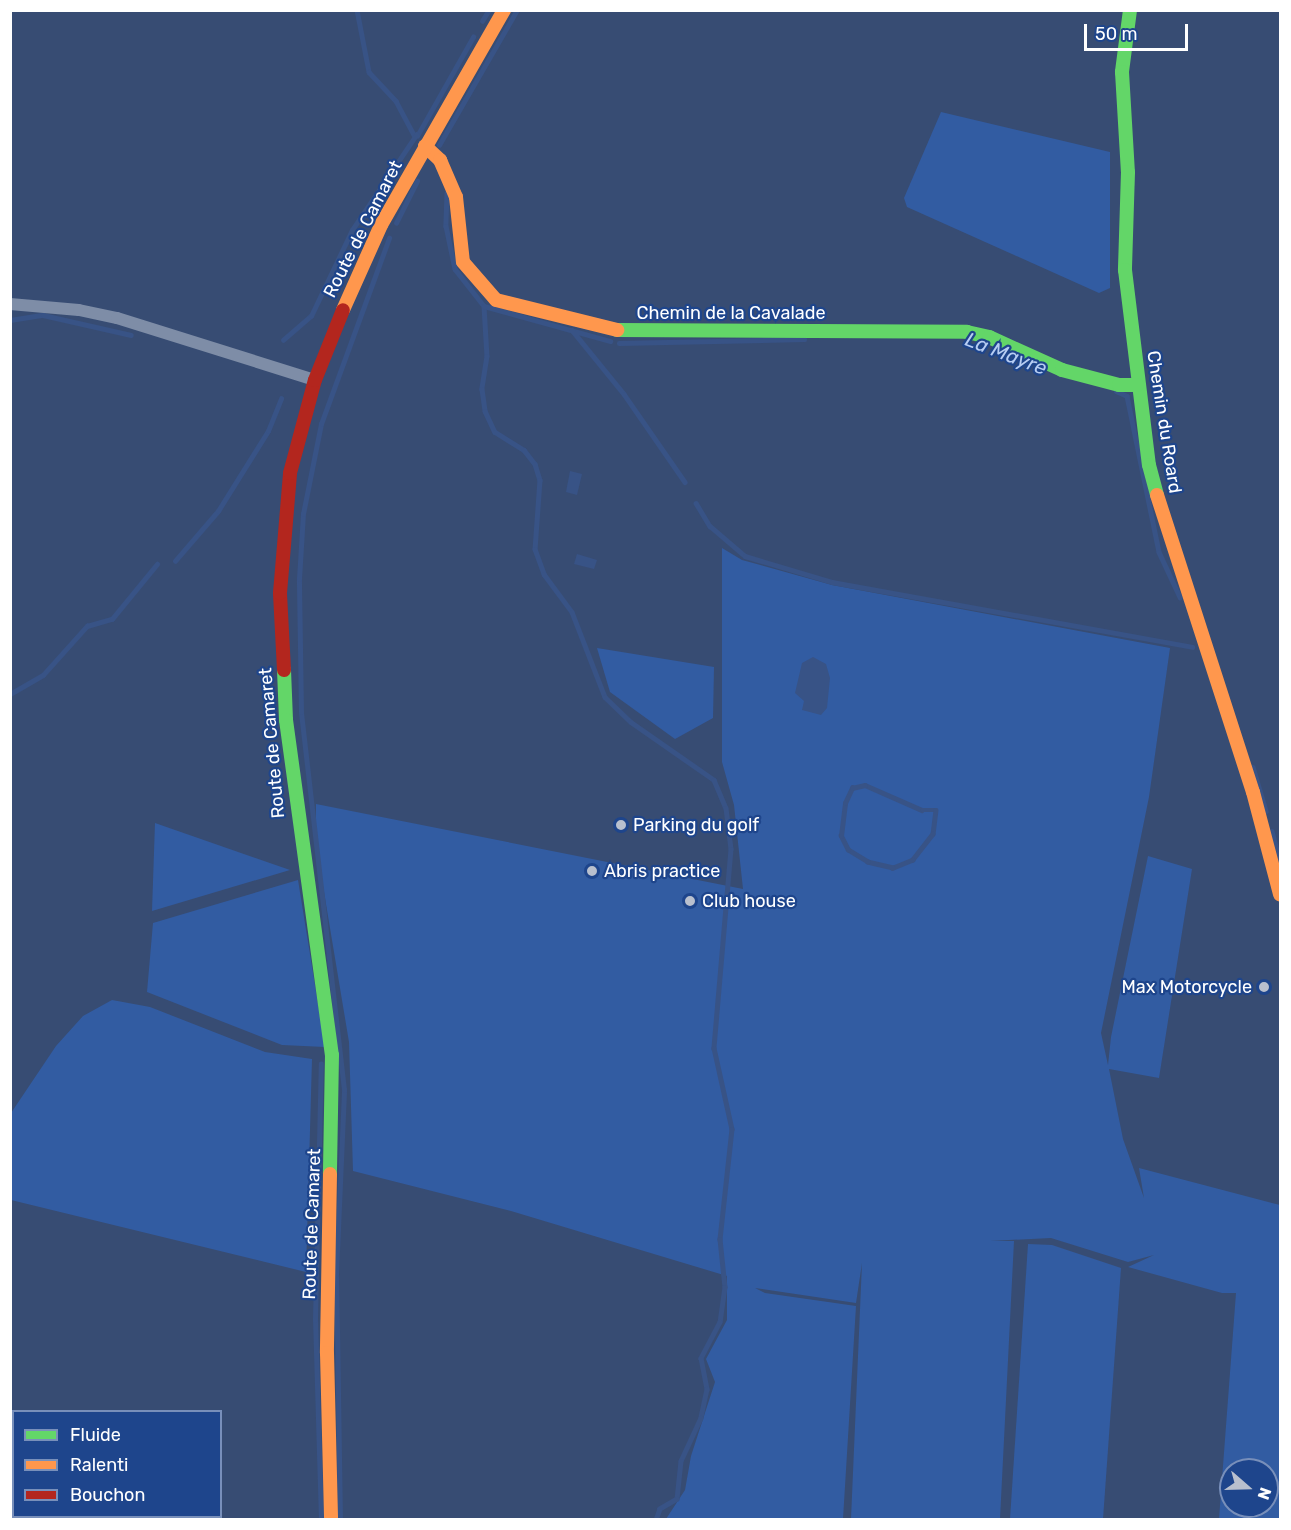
<!DOCTYPE html>
<html>
<head>
<meta charset="utf-8">
<style>
	body { margin:0 }
	#map { position:relative; width:1291px; height:1530px; overflow:hidden; background:#374c73; font-family:Rubik,sans-serif }
	div>[style] { position:absolute }
	[style*='--x'] { left:calc(var(--x)*1px); top:calc(var(--y)*1px); width:calc(var(--w)*1px); rotate:calc(var(--a)*1deg) }
	.green>* { inset:0; background:#325ca2 }
	.water>* { inset:0; background:#385386 }
	.stream>* { height:4.5px; margin:-2.25px; padding:0 2.25px; transform-origin:2.25px; border-radius:2.25px; background:#385386 }
	.street>* { height:12px; margin:-6px; padding:0 6px; transform-origin:6px; border-radius:6px; background:#7e8da7 }
	.fast>* { height:14px; margin:-7px; padding:0 7px; transform-origin:7px; border-radius:7px; background:#63d668 }
	.slow>* { height:14px; margin:-7px; padding:0 7px; transform-origin:7px; border-radius:7px; background:#ff974d }
	.jam>* { height:14px; margin:-7px; padding:0 7px; transform-origin:7px; border-radius:7px; background:#b3261e }
	.dots>* { width:16px; height:16px; translate:-50% -50%; box-sizing:border-box; border:3px solid #1e458c; border-radius:50% }
	span { translate:-50% -50%; white-space:nowrap; text-align:center; line-height:1.15; -webkit-text-stroke:4.5px #1e458c; paint-order:stroke }
	.street-label { font-size:18px; color:#fff }
	.poi-label { font-size:18px; color:#fff }
	.left { translate:0 -50%; text-align:left }
	.right { translate:-100% -50%; text-align:right }
	.water-label { font-size:20px; color:#b7cdf3; font-style:italic }
	.frame { position:absolute; inset:0; border:12px solid #fff; pointer-events:none }
	.legend { position:absolute; left:12px; top:1410px; width:210px; height:108px; box-sizing:border-box; background:#1e458c; border:2px solid #788fba; margin:0; padding:8px 10px; list-style:none; font-size:18px; color:#fff }
	.legend li { display:flex; align-items:center; gap:12px; height:30px }
	.legend b { width:30px; border:2px solid #788fba }
	.north { position:absolute; left:1219px; top:1458px; width:60px; height:60px; box-sizing:border-box; background:#1e458c; border:2px solid #788fba; border-radius:50%; rotate:110deg; font-size:16px; font-weight:700; line-height:24px; text-align:center; color:#fff }
	.north::after { content:''; display:block; margin:auto; width:21px; height:27px; background:#b9c0ce; clip-path:polygon(50% 0,100% 100%,50% 72%,0 100%) }
	.scale { position:absolute; left:1084px; top:24px; width:104px; height:27px; box-sizing:border-box; border:3px solid #fff; border-top:0; padding-left:8px; font-size:18px; line-height:21px; white-space:nowrap; color:#fff; -webkit-text-stroke:4px #1e458c; paint-order:stroke }
</style>
</head>
<body>
<div id="map">
	<div class="green">
		<div style="clip-path:polygon(941px 112px,1110px 152px,1110px 288px,1099px 293px,907px 207px,904px 198px)"></div>
		<div style="clip-path:polygon(evenodd,722px 548px,742px 560px,832px 585px,1170px 648px,1149px 797px,1101px 1033px,1108px 1065px,1111px 1037px,1148px 856px,1192px 869px,1159px 1078px,1109px 1069px,1123px 1139px,1144px 1198px,1139px 1168px,1280px 1205px,1280px 1519px,1219px 1519px,1236px 1293px,1222px 1293px,1128px 1267px,1154px 1255px,1128px 1262px,1051px 1238px,990px 1241px,1014px 1241px,1000px 1519px,851px 1519px,862px 1263px,856px 1303px,755px 1288px,765px 1293px,856px 1306px,843px 1519px,666px 1519px,685px 1490px,691px 1456px,715px 1382px,706px 1359px,727px 1320px,727px 1276px,511px 1211px,353px 1171px,349px 1042px,316px 844px,316px 804px,743px 889px,734px 805px,722px 762px,722px 548px,1231px 1470px,1267px 1470px,1267px 1506px,1231px 1506px,1231px 1470px)"></div>
		<div style="clip-path:polygon(597px 648px,714px 667px,713px 718px,675px 739px,610px 692px)"></div>
		<div style="clip-path:polygon(155px 823px,290px 870px,152px 911px)"></div>
		<div style="clip-path:polygon(298px 880px,325px 1047px,282px 1045px,147px 992px,153px 923px)"></div>
		<div style="clip-path:polygon(112px 1000px,150px 1007px,265px 1052px,312px 1059px,306px 1272px,11px 1200px,11px 1113px,56px 1046px,83px 1016px)"></div>
		<div style="clip-path:polygon(1028px 1244px,1052px 1245px,1121px 1268px,1103px 1519px,1010px 1519px)"></div>
	</div>
	<div class="water">
		<div style="clip-path:polygon(570px 471px,582px 474px,577px 495px,566px 492px)"></div>
		<div style="clip-path:polygon(577px 554px,597px 560px,594px 569px,574px 564px)"></div>
		<div style="clip-path:polygon(813px 657px,826px 664px,830px 678px,827px 708px,821px 715px,802px 710px,804px 701px,795px 693px,802px 663px)"></div>
	</div>
	<div class="stream">
		<div style="--x:357;--y:10;--w:63;--a:79"></div>
		<div style="--x:369;--y:72;--w:40;--a:47"></div>
		<div style="--x:396;--y:101;--w:40;--a:62"></div>
		<div style="--x:482;--y:21;--w:13;--a:-58"></div>
		<div style="--x:417;--y:136;--w:114;--a:-60.5"></div>
		<div style="--x:439;--y:145;--w:156;--a:-60"></div>
		<div style="--x:447;--y:193;--w:33;--a:92"></div>
		<div style="--x:446;--y:226;--w:44;--a:78.2"></div>
		<div style="--x:455;--y:269;--w:47;--a:51.9"></div>
		<div style="--x:484;--y:306;--w:50;--a:86.6"></div>
		<div style="--x:487;--y:356;--w:33;--a:99"></div>
		<div style="--x:482;--y:389;--w:22;--a:82"></div>
		<div style="--x:485;--y:411;--w:23;--a:65"></div>
		<div style="--x:495;--y:432;--w:34;--a:32"></div>
		<div style="--x:524;--y:450;--w:18;--a:52"></div>
		<div style="--x:535;--y:464;--w:17;--a:73"></div>
		<div style="--x:540;--y:480;--w:69;--a:94.1"></div>
		<div style="--x:535;--y:549;--w:27;--a:70"></div>
		<div style="--x:544;--y:574;--w:47;--a:53.6"></div>
		<div style="--x:572;--y:612;--w:91;--a:68.8"></div>
		<div style="--x:605;--y:697;--w:36;--a:44"></div>
		<div style="--x:631;--y:722;--w:101;--a:34.9"></div>
		<div style="--x:714;--y:780;--w:30;--a:67"></div>
		<div style="--x:726;--y:808;--w:41;--a:83"></div>
		<div style="--x:731;--y:849;--w:200;--a:94.9"></div>
		<div style="--x:714;--y:1048;--w:83;--a:77.5"></div>
		<div style="--x:732;--y:1129;--w:111;--a:96.2"></div>
		<div style="--x:720;--y:1239;--w:48;--a:84.1"></div>
		<div style="--x:725;--y:1287;--w:35;--a:98"></div>
		<div style="--x:720;--y:1322;--w:41;--a:117.8"></div>
		<div style="--x:701;--y:1358;--w:32;--a:79"></div>
		<div style="--x:707;--y:1389;--w:30;--a:102"></div>
		<div style="--x:701;--y:1418;--w:47;--a:114.9"></div>
		<div style="--x:681;--y:1461;--w:38;--a:96"></div>
		<div style="--x:677;--y:1499;--w:20;--a:150"></div>
		<div style="--x:660;--y:1509;--w:12;--a:110"></div>
		<div style="--x:396;--y:223;--w:47;--a:-63.4"></div>
		<div style="--x:484;--y:306;--w:131;--a:15.5"></div>
		<div style="--x:10;--y:320;--w:33;--a:-9"></div>
		<div style="--x:43;--y:315;--w:90;--a:12.8"></div>
		<div style="--x:572;--y:330;--w:82;--a:50.9"></div>
		<div style="--x:624;--y:394;--w:107;--a:55.3"></div>
		<div style="--x:283;--y:340;--w:37;--a:-41"></div>
		<div style="--x:311;--y:316;--w:95;--a:-64.5"></div>
		<div style="--x:352;--y:230;--w:115;--a:-56"></div>
		<div style="--x:619;--y:343;--w:185;--a:-1.2"></div>
		<div style="--x:1116;--y:391;--w:12;--a:24"></div>
		<div style="--x:1127;--y:396;--w:159;--a:78.4"></div>
		<div style="--x:1159;--y:552;--w:50;--a:65"></div>
		<div style="--x:696;--y:503;--w:27;--a:59"></div>
		<div style="--x:710;--y:526;--w:46;--a:40.6"></div>
		<div style="--x:745;--y:556;--w:91;--a:16.6"></div>
		<div style="--x:832;--y:582;--w:366;--a:10.2"></div>
		<div style="--x:175;--y:561;--w:66;--a:-49.3"></div>
		<div style="--x:218;--y:511;--w:94;--a:-58"></div>
		<div style="--x:268;--y:431;--w:35;--a:-68"></div>
		<div style="--x:10;--y:694;--w:38;--a:-30"></div>
		<div style="--x:43;--y:675;--w:66;--a:-48.1"></div>
		<div style="--x:87;--y:626;--w:26;--a:-16"></div>
		<div style="--x:112;--y:619;--w:71;--a:-50.7"></div>
		<div style="--x:1253;--y:767;--w:46;--a:73.5"></div>
		<div style="--x:865;--y:785;--w:62;--a:23.7"></div>
		<div style="--x:922;--y:810;--w:14;--a:0"></div>
		<div style="--x:936;--y:810;--w:24;--a:97"></div>
		<div style="--x:933;--y:834;--w:33;--a:128"></div>
		<div style="--x:913;--y:860;--w:22;--a:158"></div>
		<div style="--x:893;--y:868;--w:26;--a:-167"></div>
		<div style="--x:868;--y:862;--w:23;--a:-149"></div>
		<div style="--x:848;--y:850;--w:16;--a:-117"></div>
		<div style="--x:841;--y:836;--w:33;--a:-83"></div>
		<div style="--x:845;--y:803;--w:17;--a:-65"></div>
		<div style="--x:852;--y:788;--w:13;--a:-13"></div>
		<div style="--x:1272;--y:831;--w:30;--a:75"></div>
		<div style="--x:321;--y:1520;--w:200;--a:-91.7"></div>
		<div style="--x:315;--y:1320;--w:256;--a:-88.7"></div>
		<div style="--x:340;--y:1520;--w:245;--a:-90.9"></div>
		<div style="--x:336;--y:1275;--w:185;--a:-87.5"></div>
		<div style="--x:344;--y:1090;--w:380;--a:-96.5"></div>
		<div style="--x:301;--y:712;--w:133;--a:-90.9"></div>
		<div style="--x:299;--y:579;--w:65;--a:-86.5"></div>
		<div style="--x:303;--y:514;--w:92;--a:-78.7"></div>
		<div style="--x:321;--y:424;--w:198;--a:-69.9"></div>
	</div>
	<div class="street">
		<div style="--x:10;--y:304;--w:69;--a:5"></div>
		<div style="--x:79;--y:310;--w:39;--a:12"></div>
		<div style="--x:117;--y:318;--w:207;--a:17.4"></div>
	</div>
	<div class="fast">
		<div style="--x:1130;--y:10;--w:63;--a:97.4"></div>
		<div style="--x:1122;--y:72;--w:100;--a:86.6"></div>
		<div style="--x:1128;--y:172;--w:98;--a:91.8"></div>
		<div style="--x:1125;--y:270;--w:196;--a:83"></div>
		<div style="--x:1149;--y:465;--w:31;--a:75"></div>
		<div style="--x:617;--y:330;--w:350;--a:0.3"></div>
		<div style="--x:967;--y:332;--w:23;--a:13"></div>
		<div style="--x:989;--y:337;--w:80;--a:24.3"></div>
		<div style="--x:1062;--y:370;--w:59;--a:14.7"></div>
		<div style="--x:1119;--y:385;--w:18;--a:0"></div>
		<div style="--x:284;--y:670;--w:50;--a:87.7"></div>
		<div style="--x:286;--y:720;--w:338;--a:82.2"></div>
		<div style="--x:332;--y:1055;--w:119;--a:91"></div>
	</div>
	<div class="slow">
		<div style="--x:425;--y:146;--w:21;--a:43"></div>
		<div style="--x:440;--y:160;--w:40;--a:66.6"></div>
		<div style="--x:456;--y:197;--w:65;--a:83.9"></div>
		<div style="--x:463;--y:262;--w:50;--a:49"></div>
		<div style="--x:496;--y:300;--w:125;--a:13.9"></div>
		<div style="--x:343;--y:310;--w:93;--a:-65.9"></div>
		<div style="--x:381;--y:225;--w:248;--a:-60.2"></div>
		<div style="--x:1157;--y:495;--w:312;--a:72.1"></div>
		<div style="--x:1253;--y:792;--w:106;--a:75.2"></div>
		<div style="--x:330;--y:1174;--w:179;--a:91"></div>
		<div style="--x:327;--y:1353;--w:167;--a:88.6"></div>
	</div>
	<div class="jam">
		<div style="--x:284;--y:670;--w:77;--a:-93"></div>
		<div style="--x:280;--y:593;--w:120;--a:-85.2"></div>
		<div style="--x:290;--y:473;--w:96;--a:-75"></div>
		<div style="--x:315;--y:380;--w:75;--a:-68.2"></div>
	</div>
	<div class="dots">
		<div style="left:621px;top:825px;background:#b9c0ce"></div>
		<div style="left:592px;top:871px;background:#b9c0ce"></div>
		<div style="left:690px;top:901px;background:#b9c0ce"></div>
		<div style="left:1264px;top:987px;background:#b9c0ce"></div>
	</div>
	<div class="street-label">
		<span style="left:363px;top:229px;rotate:-63deg">Route de Camaret</span>
		<span style="left:731px;top:313px">Chemin de la Cavalade</span>
		<span style="left:1164px;top:422px;rotate:81deg">Chemin du Roard</span>
		<span style="left:272px;top:743px;rotate:-95deg">Route de Camaret</span>
		<span style="left:312px;top:1224px;rotate:-88deg">Route de Camaret</span>
	</div>
	<div class="poi-label">
		<span class="left" style="left:633px;top:825px">Parking du golf</span>
		<span class="left" style="left:604px;top:871px">Abris practice</span>
		<span class="left" style="left:702px;top:901px">Club house</span>
		<span class="right" style="left:1252px;top:987px">Max Motorcycle</span>
	</div>
	<div class="water-label">
		<span style="left:1006px;top:354px;rotate:21deg">La Mayre</span>
	</div>
	<div class="frame"></div>
	<ul class="legend">
	<li><b style="height:8px;background:#63d668"></b>Fluide</li>
	<li><b style="height:8px;background:#ff974d"></b>Ralenti</li>
	<li><b style="height:8px;background:#b3261e"></b>Bouchon</li>
	</ul>
	<div class="north">N</div>
	<div class="scale">50 m</div>
</div>
</body>
</html>
